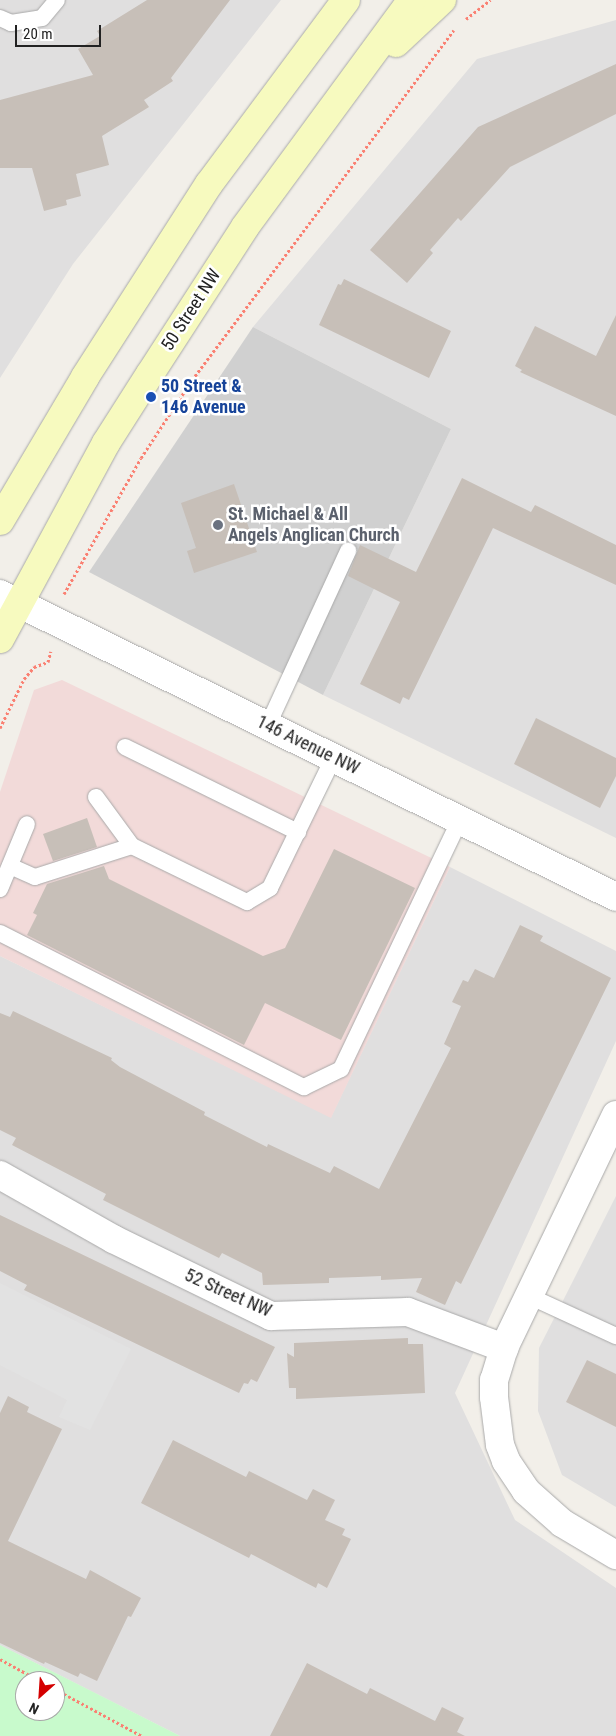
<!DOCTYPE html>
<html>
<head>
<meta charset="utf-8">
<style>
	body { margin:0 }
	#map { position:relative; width:616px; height:1736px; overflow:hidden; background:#f2efe9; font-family:"Roboto Condensed",sans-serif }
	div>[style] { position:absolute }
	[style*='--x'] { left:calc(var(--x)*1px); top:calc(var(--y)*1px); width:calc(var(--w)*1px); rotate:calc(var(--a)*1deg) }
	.residential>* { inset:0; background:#e0dfdf }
	.commercial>* { inset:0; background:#f2dad9 }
	.religious>* { inset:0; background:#d0d0d0 }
	.park>* { inset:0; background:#c8facc }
	.parking>* { inset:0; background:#e2e2e2 }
	.building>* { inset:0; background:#c7bfb8 }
	.path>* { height:3px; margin-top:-1.5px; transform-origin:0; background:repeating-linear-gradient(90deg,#fa8072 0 2.5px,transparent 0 5px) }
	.roads { filter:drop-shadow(0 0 1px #a9a9a9) drop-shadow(0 0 1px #a9a9a9) }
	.service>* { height:16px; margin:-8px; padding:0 8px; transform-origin:8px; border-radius:8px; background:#fff }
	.minor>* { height:28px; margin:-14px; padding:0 14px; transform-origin:14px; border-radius:14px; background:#fff }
	.tertiary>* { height:28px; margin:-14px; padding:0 14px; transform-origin:14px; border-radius:14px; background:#fff }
	.secondary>* { height:28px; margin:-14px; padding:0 14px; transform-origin:14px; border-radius:14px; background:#f7fabf }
	.dots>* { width:14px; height:14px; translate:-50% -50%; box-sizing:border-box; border:2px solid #fff; border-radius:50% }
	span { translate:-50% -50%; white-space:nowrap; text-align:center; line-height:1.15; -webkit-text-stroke:5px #fff; paint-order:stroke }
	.street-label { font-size:18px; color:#222 }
	.transit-label { font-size:18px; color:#164399; font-weight:700 }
	.left { translate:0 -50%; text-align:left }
	.worship-label { font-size:18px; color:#5b616d; font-weight:700 }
	.north { position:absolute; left:15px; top:1671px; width:50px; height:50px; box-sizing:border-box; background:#fff; border:1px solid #a7a7a7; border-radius:50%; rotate:206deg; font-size:14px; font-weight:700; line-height:20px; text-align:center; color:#222 }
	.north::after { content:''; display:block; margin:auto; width:18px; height:22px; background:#d40000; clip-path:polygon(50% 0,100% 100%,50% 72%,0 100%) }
	.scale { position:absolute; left:15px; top:25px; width:86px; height:22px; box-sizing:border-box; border:2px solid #222; border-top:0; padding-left:6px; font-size:15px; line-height:18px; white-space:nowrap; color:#222; -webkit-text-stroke:4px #fff; paint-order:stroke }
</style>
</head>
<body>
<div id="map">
	<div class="residential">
		<div style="clip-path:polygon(0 0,281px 0,73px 264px,0 378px)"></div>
		<div style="clip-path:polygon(616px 20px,616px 838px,323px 695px,451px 429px,253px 327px,477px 59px)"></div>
		<div style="clip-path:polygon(450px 867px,616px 951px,616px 1041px,455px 1393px,515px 1520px,616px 1588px,616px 1736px,180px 1736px,0 1645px,0 956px,331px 1117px)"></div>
		<div style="clip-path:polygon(616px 1196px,616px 1507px,562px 1475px,538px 1411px,539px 1348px)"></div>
	</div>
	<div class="commercial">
		<div style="clip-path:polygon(62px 680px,450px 867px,331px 1118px,0 956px,0 792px,34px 690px)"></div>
	</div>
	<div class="religious">
		<div style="clip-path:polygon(253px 327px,451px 429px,323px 695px,89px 572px)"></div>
	</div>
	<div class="park">
		<div style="clip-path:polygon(evenodd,0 1645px,117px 1704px,180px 1736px,0 1736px,0 1645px,25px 1681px,55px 1681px,55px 1711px,25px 1711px,25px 1681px)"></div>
	</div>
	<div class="parking">
		<div style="clip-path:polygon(0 1283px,131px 1349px,90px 1430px,59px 1417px,67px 1400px,0 1365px)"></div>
	</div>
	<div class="building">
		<div style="clip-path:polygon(147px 0,230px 0,171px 78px,173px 81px,144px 100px,149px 107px,102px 136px,109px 165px,76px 174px,81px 196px,66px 200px,67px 205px,44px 211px,32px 168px,0 168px,0 100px,93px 75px,78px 49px,100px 36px,97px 31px)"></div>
		<div style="clip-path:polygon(616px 64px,616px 114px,510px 167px,461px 221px,458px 218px,430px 250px,433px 253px,407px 283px,370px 250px,478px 127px)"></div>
		<div style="clip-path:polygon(344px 279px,451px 331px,429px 378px,319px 325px,338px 284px,341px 285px)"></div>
		<div style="clip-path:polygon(616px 315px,616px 416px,520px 372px,522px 370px,515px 366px,535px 326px,596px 356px)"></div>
		<div style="clip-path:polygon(462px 478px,531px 512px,535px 505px,616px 545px,616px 585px,493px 528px,409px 700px,403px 697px,400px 704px,360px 684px,400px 602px,348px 576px,360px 545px,416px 572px)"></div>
		<div style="clip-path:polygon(234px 484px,257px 552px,194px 573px,187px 551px,196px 548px,181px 503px)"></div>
		<div style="clip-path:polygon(536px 718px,616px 758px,616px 776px,600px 808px,514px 764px)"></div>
		<div style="clip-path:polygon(87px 818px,97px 847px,53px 861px,43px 834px)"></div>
		<div style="clip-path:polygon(334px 849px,415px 888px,341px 1040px,265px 1003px,244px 1045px,27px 935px,37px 915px,33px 913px,47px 884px,104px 866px,109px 879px,263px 956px,285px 948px)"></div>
		<div style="clip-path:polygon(520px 925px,543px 936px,540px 941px,611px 978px,461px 1284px,456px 1281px,445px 1305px,416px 1292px,422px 1278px,381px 1280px,381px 1276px,358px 1277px,329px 1278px,329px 1283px,263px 1285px,262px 1273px,222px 1253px,219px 1258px,103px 1200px,106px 1194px,12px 1145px,16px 1138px,0 1130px,0 1013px,10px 1017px,13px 1011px,112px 1058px,111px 1060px,120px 1067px,205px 1112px,204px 1115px,267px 1147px,268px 1144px,330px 1173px,334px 1166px,379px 1189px,451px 1048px,444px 1044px,461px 1006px,452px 1002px,463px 980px,468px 982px,475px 969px,494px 978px)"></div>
		<div style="clip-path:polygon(0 1215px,275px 1347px,257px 1382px,251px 1379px,248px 1384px,244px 1383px,239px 1393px,24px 1290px,27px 1285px,0 1271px)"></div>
		<div style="clip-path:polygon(408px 1338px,408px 1344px,423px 1344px,425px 1393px,296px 1399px,296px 1388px,289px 1388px,287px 1353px,294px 1357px,294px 1343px)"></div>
		<div style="clip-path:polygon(587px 1360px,616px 1374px,616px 1427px,566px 1402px)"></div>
		<div style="clip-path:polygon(8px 1396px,29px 1407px,27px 1412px,62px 1429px,8px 1541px,86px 1579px,90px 1570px,141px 1598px,131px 1617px,128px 1616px,97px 1681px,80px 1673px,78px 1677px,45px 1662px,44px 1664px,0 1643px,0 1413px)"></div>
		<div style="clip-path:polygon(173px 1440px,246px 1477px,249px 1471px,307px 1500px,313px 1489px,335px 1500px,325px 1520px,345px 1529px,342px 1535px,351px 1539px,327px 1588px,318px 1583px,316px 1588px,251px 1554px,249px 1558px,141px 1503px)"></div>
		<div style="clip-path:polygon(307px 1663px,367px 1694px,370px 1688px,435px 1721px,442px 1707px,464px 1718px,457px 1732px,465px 1736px,270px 1736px)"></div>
	</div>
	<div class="path">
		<div style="--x:466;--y:19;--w:31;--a:-38"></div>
		<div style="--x:64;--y:594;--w:156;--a:-60.5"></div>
		<div style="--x:141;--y:458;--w:93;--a:-56.8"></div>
		<div style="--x:192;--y:380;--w:437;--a:-53.2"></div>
		<div style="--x:0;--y:728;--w:55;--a:-63.9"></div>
		<div style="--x:24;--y:679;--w:16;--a:-50"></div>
		<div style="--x:34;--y:667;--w:15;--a:-20"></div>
		<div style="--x:48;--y:662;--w:11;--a:-75"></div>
		<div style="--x:0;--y:1659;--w:46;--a:28.8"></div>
		<div style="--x:55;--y:1689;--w:99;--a:28.4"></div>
	</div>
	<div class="roads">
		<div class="service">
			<div style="--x:0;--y:18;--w:12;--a:24"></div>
			<div style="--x:11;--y:23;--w:31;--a:-9"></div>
			<div style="--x:42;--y:18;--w:23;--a:-50"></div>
			<div style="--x:268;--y:725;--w:192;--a:-65.3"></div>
			<div style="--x:125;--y:747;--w:193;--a:26.2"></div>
			<div style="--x:96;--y:797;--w:61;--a:53.7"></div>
			<div style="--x:132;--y:846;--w:128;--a:26"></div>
			<div style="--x:247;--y:902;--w:27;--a:-31"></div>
			<div style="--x:270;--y:888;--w:146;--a:-64"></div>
			<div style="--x:10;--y:866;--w:27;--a:24"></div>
			<div style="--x:35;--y:877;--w:102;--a:-17.7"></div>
			<div style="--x:0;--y:889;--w:70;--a:-67.4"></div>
			<div style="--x:0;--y:933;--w:341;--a:26.9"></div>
			<div style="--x:304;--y:1087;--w:41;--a:-25.9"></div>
			<div style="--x:341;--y:1069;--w:277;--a:-64.5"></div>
			<div style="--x:529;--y:1296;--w:96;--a:24.7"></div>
		</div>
		<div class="minor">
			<div style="--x:616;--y:1115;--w:259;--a:115.7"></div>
			<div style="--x:504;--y:1348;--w:34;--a:107"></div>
			<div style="--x:494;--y:1380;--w:17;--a:90"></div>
			<div style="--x:494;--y:1397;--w:48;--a:82.9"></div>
			<div style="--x:500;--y:1445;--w:17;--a:69"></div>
			<div style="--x:506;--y:1461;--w:36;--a:56"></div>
			<div style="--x:526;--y:1491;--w:48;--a:41.6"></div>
			<div style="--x:562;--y:1523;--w:63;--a:30.7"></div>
			<div style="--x:0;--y:1175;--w:130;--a:29.5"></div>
			<div style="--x:113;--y:1239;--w:176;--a:26"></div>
			<div style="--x:271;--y:1316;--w:137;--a:-1.7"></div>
			<div style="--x:408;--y:1312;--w:103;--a:20.6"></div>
		</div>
		<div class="tertiary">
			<div style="--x:0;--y:594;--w:686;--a:26.19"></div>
		</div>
		<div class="secondary">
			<div style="--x:396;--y:43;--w:63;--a:-43.1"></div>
			<div style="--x:0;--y:521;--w:167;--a:-59.4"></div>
			<div style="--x:85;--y:377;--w:229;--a:-57.3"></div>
			<div style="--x:209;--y:184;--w:229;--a:-53.3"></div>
			<div style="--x:0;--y:639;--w:223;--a:-61.6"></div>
			<div style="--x:106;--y:443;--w:82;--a:-57.5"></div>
			<div style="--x:150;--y:374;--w:175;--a:-57.1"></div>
			<div style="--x:245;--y:227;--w:282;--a:-53.7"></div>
		</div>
	</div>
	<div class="dots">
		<div style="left:151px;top:397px;background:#1a4fb4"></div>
		<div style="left:218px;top:525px;background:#6b7280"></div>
	</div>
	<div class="street-label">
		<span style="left:191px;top:310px;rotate:-57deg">50 Street NW</span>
		<span style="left:308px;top:745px;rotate:26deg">146 Avenue NW</span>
		<span style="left:228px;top:1293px;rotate:24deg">52 Street NW</span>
	</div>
	<div class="transit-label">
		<span class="left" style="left:161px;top:397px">50 Street &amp;<br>146 Avenue</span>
	</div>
	<div class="worship-label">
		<span class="left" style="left:228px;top:525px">St. Michael &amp; All<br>Angels Anglican Church</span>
	</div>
	<div class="north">N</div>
	<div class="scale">20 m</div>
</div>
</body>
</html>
